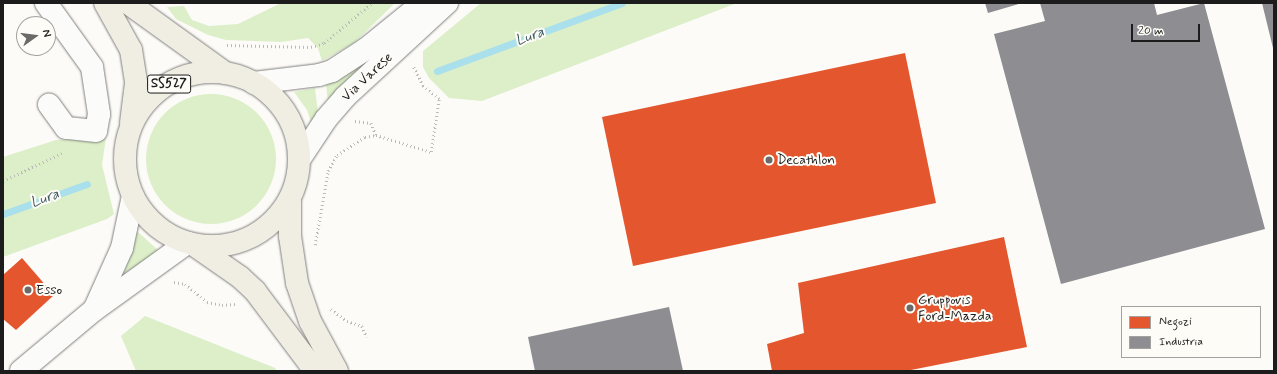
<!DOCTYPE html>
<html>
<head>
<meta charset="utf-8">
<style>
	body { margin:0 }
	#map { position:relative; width:1277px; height:374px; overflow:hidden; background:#fcfbf8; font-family:Mynerve,sans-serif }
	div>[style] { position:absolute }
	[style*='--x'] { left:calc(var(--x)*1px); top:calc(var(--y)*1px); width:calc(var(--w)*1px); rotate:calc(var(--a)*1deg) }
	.green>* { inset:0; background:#dcefc8 }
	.round { border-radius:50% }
	.shops>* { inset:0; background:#e4572e }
	.industry>* { inset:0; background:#8d8d92 }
	.stream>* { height:7px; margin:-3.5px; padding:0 3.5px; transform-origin:3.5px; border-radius:3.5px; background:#aadfec }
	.path>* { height:2.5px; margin-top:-1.25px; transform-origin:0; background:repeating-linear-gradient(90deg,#bbbab8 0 1px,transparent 0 4px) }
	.roads { filter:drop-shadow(0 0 1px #81807f) drop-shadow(0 0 1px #81807f) }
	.minor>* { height:22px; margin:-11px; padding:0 11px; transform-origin:11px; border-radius:11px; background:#fbfbf9 }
	.major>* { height:22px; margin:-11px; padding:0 11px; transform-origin:11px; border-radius:11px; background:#f0ede3 }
	.major>.ring { margin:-11px; padding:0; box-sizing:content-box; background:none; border:22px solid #f0ede3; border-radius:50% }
	.dots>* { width:11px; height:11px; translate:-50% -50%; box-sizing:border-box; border:2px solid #fdfcf7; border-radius:50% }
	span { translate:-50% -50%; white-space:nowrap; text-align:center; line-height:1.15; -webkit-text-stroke:4px #fdfcf7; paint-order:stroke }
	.shield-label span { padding:1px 3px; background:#fdfcf7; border:1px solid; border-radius:3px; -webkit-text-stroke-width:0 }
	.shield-label { font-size:13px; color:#1c1c1c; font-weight:700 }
	.street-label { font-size:14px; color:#1c1c1c }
	.poi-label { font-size:14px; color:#1c1c1c }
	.left { translate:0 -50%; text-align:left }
	.water-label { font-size:15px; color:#415c63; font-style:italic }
	.frame { position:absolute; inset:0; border:4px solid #1c1c1c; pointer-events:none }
	.legend { position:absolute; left:1121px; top:306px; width:140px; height:52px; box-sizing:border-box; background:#fdfcf7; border:1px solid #a3a29f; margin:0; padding:5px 7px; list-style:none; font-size:12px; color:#1c1c1c }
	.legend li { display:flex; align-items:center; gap:8px; height:20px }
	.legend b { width:20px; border:1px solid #a3a29f }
	.north { position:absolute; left:16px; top:16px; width:40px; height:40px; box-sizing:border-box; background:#fdfcf7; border:1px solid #a3a29f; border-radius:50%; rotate:76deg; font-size:11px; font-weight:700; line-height:16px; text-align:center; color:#1c1c1c }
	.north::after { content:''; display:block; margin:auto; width:14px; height:18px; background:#6a6a69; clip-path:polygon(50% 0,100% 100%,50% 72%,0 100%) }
	.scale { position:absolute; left:1131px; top:24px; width:69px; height:18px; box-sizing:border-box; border:2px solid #1c1c1c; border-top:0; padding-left:5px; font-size:12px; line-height:14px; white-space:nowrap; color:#1c1c1c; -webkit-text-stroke:3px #fdfcf7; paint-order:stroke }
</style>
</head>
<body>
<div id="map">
	<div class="green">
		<div style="clip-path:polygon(281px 3px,395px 3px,354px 43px,322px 61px,318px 48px,308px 38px,281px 42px,226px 40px,208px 35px,176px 19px,167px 7px,184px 6px,192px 20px,209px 26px,238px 24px)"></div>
		<div style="clip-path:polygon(481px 3px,737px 3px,482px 101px,449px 98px,429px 78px,423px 67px,423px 51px)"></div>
		<div style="clip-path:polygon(393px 37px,328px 101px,326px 85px,349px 73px)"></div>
		<div style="clip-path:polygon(315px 88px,318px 114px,311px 122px,307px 110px,294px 92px)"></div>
		<div class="round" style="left:146px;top:94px;width:130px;height:130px"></div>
		<div style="clip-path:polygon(106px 137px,102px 165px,114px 214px,107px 219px,3px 257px,3px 157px,56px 140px)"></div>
		<div style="clip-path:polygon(138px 232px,159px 251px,124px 274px,135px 233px)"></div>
		<div style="clip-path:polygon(145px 316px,275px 368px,277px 371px,136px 371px,121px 336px)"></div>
	</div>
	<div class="shops">
		<div style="clip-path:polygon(905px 53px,936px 203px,633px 266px,602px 117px)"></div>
		<div style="clip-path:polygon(1004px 237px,1027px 347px,906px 371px,772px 371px,767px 344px,804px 333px,798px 283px)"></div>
		<div style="clip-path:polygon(22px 258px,54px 295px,16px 330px,3px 319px,3px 275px)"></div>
	</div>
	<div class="industry">
		<div style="clip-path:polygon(985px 3px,1022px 3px,988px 13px)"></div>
		<div style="clip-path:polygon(1040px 3px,1154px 3px,1157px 15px,1204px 3px,1265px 229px,1061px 284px,994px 34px,1045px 21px)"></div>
		<div style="clip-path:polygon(1262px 3px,1274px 3px,1274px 48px,1273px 48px)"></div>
		<div style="clip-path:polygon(669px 307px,683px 371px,535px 371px,528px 337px)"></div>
	</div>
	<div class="stream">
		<div style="--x:437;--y:71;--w:197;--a:-20.2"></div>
		<div style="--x:3;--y:214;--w:89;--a:-19.7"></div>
	</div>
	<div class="path">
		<div style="--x:227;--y:45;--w:84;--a:1.4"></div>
		<div style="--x:311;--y:47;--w:14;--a:-17"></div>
		<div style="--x:324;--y:43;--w:62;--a:-39.8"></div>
		<div style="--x:355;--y:121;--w:16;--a:7"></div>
		<div style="--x:371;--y:123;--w:13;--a:67"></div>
		<div style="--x:3;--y:181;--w:68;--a:-25.4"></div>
		<div style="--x:315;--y:245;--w:75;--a:-80"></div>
		<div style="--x:328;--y:171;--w:18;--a:-61"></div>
		<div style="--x:337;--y:155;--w:33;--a:-33"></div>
		<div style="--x:365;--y:137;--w:11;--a:-10"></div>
		<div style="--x:376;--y:135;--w:58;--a:17.2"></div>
		<div style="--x:431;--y:152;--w:54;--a:-81.4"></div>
		<div style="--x:439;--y:99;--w:21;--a:-141"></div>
		<div style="--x:423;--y:86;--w:22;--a:-117"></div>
		<div style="--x:174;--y:282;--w:11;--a:10"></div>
		<div style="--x:185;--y:284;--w:28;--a:39"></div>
		<div style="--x:207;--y:302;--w:15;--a:11"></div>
		<div style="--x:222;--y:305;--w:13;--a:-4"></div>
		<div style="--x:331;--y:309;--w:20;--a:37"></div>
		<div style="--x:347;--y:321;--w:16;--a:18"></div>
		<div style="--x:362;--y:326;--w:12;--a:66"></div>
	</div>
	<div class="roads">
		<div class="minor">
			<div style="--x:46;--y:3;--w:79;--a:54.3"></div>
			<div style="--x:92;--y:67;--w:48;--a:81.5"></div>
			<div style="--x:99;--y:114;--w:17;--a:100"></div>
			<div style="--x:96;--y:131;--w:30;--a:-174"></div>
			<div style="--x:66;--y:128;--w:29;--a:-126"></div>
			<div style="--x:254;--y:83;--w:65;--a:-7"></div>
			<div style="--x:319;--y:75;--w:14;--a:-17"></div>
			<div style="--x:332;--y:71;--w:40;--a:-32.9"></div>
			<div style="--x:366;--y:49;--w:73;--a:-38.9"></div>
			<div style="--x:299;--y:160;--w:49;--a:-56.6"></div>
			<div style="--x:326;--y:119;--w:29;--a:-49"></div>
			<div style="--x:345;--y:97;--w:139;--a:-42.7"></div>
			<div style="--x:95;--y:308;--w:66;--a:-65.8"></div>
			<div style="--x:122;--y:248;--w:53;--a:-78.1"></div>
			<div style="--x:21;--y:371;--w:95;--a:-39.9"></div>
			<div style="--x:94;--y:310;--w:115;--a:-35.8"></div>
		</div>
		<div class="major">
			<div style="--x:105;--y:3;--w:54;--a:61"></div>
			<div style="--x:131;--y:50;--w:33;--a:81"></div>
			<div style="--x:136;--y:83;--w:40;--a:97.1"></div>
			<div style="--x:128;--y:3;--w:120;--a:35.8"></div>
			<div class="ring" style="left:125px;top:72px;width:152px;height:152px"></div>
			<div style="--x:290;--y:199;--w:37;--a:90"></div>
			<div style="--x:290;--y:236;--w:48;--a:81.5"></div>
			<div style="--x:297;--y:283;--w:40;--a:71.1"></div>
			<div style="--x:310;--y:321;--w:57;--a:61.6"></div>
			<div style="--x:194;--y:245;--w:56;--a:34.8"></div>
			<div style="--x:240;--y:277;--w:21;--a:43"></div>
			<div style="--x:255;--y:291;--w:100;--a:53.1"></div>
		</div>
	</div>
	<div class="dots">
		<div style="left:769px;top:160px;background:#6a6a69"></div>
		<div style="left:28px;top:290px;background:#6a6a69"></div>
		<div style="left:910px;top:308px;background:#6a6a69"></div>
	</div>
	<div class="shield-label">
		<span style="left:169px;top:84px">SS527</span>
	</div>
	<div class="street-label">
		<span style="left:367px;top:77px;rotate:-43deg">Via Varese</span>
	</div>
	<div class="poi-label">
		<span class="left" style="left:777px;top:160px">Decathlon</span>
		<span class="left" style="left:36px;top:290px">Esso</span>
		<span class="left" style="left:918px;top:308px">Gruppovis<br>Ford-Mazda</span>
	</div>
	<div class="water-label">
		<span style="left:530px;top:37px;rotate:-20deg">Lura</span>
		<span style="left:45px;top:199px;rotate:-20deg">Lura</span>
	</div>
	<div class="frame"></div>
	<ul class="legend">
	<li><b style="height:11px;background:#e4572e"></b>Negozi</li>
	<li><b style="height:11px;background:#8d8d92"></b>Industria</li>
	</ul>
	<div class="north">N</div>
	<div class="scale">20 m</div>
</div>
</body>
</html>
